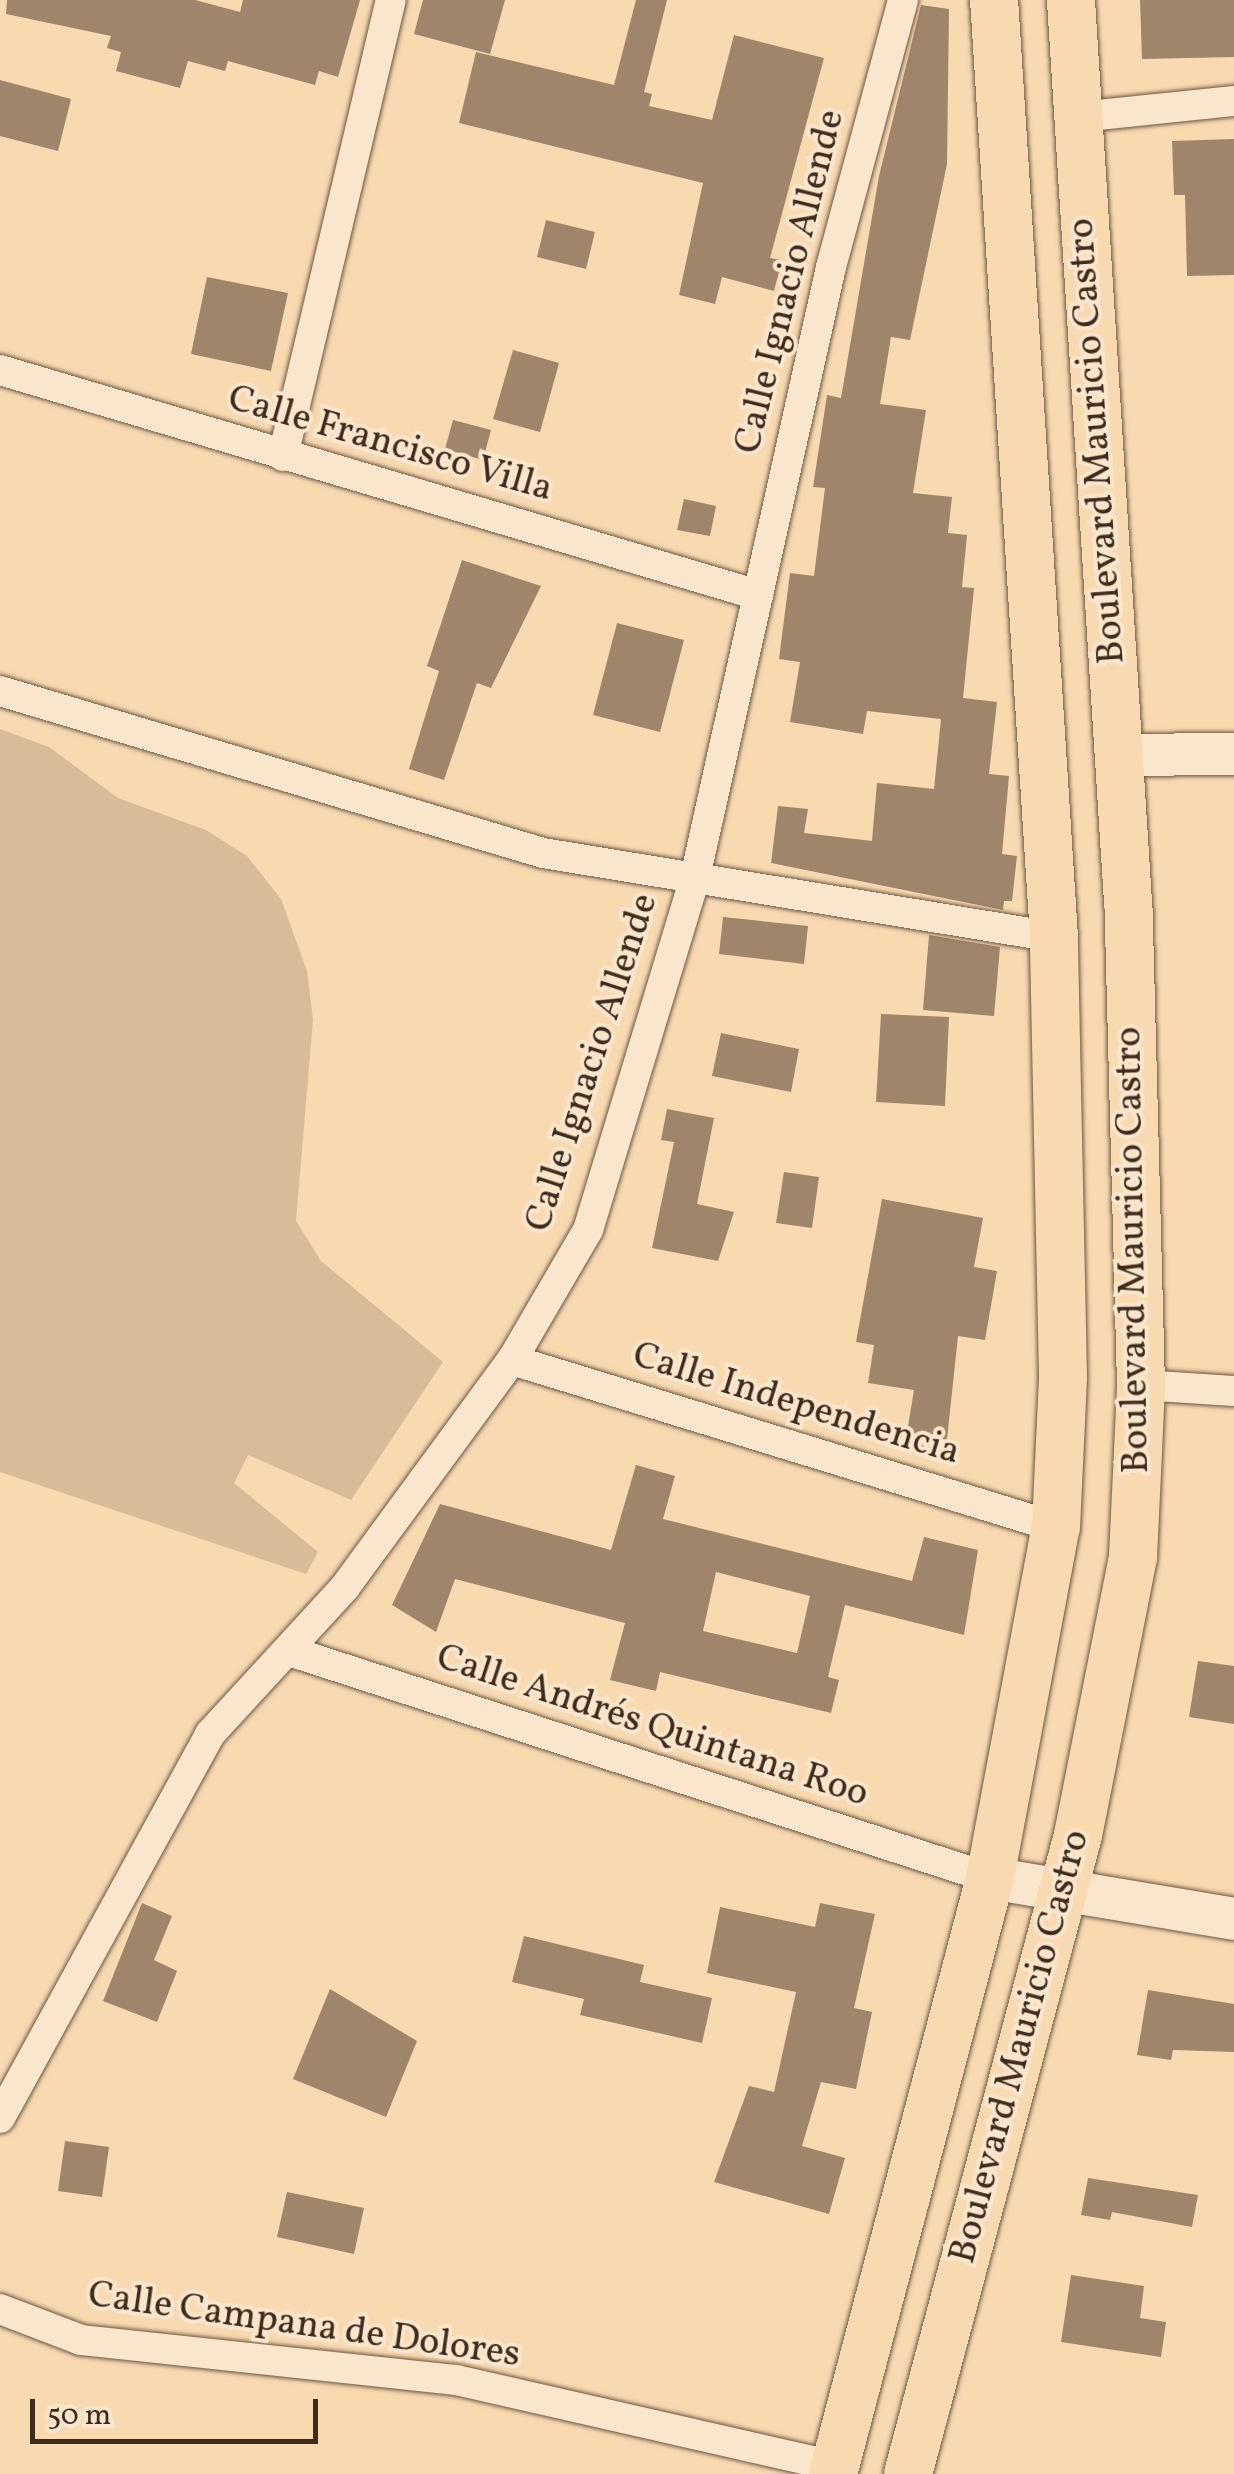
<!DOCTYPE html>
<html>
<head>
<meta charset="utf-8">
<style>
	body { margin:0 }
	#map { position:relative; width:1234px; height:2474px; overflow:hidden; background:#f8d9b0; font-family:Vollkorn,serif }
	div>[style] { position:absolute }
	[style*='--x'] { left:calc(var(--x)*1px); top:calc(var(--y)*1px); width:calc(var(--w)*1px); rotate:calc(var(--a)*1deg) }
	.green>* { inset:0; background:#d9bb97 }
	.building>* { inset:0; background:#9f8569 }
	.roads { filter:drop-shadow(0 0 2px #6d5641) drop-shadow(0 0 2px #6d5641) }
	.street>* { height:30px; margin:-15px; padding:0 15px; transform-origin:15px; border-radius:15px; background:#fae6cc }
	.secondary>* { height:42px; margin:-21px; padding:0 21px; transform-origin:21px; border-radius:21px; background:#fae6cc }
	.primary>* { height:48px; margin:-24px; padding:0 24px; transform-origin:24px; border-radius:24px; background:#f8d9b0 }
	span { translate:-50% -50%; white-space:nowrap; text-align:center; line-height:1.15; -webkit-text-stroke:8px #fae6cc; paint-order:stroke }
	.street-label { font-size:38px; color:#3f2b1c }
	.scale { position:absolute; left:30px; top:2399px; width:288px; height:45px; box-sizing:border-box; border:5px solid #3f2b1c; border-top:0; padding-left:12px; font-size:30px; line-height:35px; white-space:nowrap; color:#3f2b1c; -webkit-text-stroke:8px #fae6cc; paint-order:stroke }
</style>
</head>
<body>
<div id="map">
	<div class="green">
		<div style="clip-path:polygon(0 729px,49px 747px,118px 798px,206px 830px,247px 856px,281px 899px,307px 971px,313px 1020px,296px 1221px,321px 1261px,443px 1362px,351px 1500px,248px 1455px,234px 1483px,318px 1552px,306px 1574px,0 1472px)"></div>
	</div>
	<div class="building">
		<div style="clip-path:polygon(7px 0,195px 0,240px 12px,243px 0,360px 0,338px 77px,319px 71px,315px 85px,228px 61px,225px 71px,188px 61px,180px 88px,116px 71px,121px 52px,107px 48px,111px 36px,6px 14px)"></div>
		<div style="clip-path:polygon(423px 0,505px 0,490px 54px,414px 34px)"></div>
		<div style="clip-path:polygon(636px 0,667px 0,644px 92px,652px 94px,649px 106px,712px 120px,734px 35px,824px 58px,770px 258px,782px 260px,774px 291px,722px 277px,715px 304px,679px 295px,703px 183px,459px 123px,476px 52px,614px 85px)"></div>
		<div style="clip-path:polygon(1140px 0,1234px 0,1234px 57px,1142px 59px)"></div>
		<div style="clip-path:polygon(921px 5px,949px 9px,947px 164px,910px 340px,891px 337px,880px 404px,926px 410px,913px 493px,952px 497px,948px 533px,967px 535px,962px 587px,974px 588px,963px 698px,997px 702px,989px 774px,1009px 776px,1002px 854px,1017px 856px,1012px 901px,1004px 901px,1003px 910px,771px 863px,778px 806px,808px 809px,804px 833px,872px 841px,877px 783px,934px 789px,941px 719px,867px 711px,863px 734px,790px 722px,800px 662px,779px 659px,790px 573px,814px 576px,825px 488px,813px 487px,827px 395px,841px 398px,879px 176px)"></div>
		<div style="clip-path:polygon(0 80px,71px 99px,58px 151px,0 136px)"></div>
		<div style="clip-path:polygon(1234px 139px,1234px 275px,1187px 276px,1185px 195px,1174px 195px,1172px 141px)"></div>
		<div style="clip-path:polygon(546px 220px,595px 232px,586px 269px,537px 257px)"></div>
		<div style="clip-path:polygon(207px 277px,288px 293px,271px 371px,191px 354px)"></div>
		<div style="clip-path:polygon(513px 350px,559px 363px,540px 432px,493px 419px)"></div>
		<div style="clip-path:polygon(453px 420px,491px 430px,483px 460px,445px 449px)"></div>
		<div style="clip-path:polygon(684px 499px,716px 506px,710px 536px,677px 530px)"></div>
		<div style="clip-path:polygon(462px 560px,541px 586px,491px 688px,477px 683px,444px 780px,409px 769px,439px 671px,427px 666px)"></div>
		<div style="clip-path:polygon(617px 623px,684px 640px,660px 732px,593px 715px)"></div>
		<div style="clip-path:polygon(723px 917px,808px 926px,804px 964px,719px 954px)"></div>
		<div style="clip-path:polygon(929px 935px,1000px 947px,994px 1016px,923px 1010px)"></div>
		<div style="clip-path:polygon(881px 1014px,949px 1017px,945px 1106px,876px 1102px)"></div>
		<div style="clip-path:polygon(721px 1033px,799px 1049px,791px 1092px,712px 1076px)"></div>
		<div style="clip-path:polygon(667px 1109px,714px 1118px,697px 1204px,734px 1212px,718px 1261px,652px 1248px,674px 1142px,661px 1140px)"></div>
		<div style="clip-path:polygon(784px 1172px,819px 1177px,812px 1228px,776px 1223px)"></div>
		<div style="clip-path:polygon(882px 1199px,983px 1218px,974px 1267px,997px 1271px,985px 1340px,958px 1336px,945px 1458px,904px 1451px,914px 1390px,868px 1383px,874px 1345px,856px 1342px)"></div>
		<div style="clip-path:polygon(evenodd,636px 1465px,675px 1476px,663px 1519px,912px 1581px,924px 1537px,978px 1550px,964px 1635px,845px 1605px,828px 1677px,839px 1680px,831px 1713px,660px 1672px,656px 1691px,610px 1680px,625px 1623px,455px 1579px,436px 1632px,392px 1605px,440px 1504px,611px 1550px,636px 1465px,716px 1572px,810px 1596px,797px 1653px,703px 1631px,716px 1572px)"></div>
		<div style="clip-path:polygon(1198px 1661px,1234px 1666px,1234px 1724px,1189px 1717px)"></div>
		<div style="clip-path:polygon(142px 1903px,172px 1916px,154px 1960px,177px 1971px,157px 2022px,103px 2001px)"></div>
		<div style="clip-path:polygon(820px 1903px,875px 1914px,854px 2008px,872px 2012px,856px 2089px,821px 2082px,802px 2146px,845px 2158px,829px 2214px,714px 2182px,749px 2086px,774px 2092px,796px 1992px,707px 1973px,720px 1907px,815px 1927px)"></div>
		<div style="clip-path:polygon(524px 1936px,644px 1965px,640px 1982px,712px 1998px,702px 2043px,580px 2015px,584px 1999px,512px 1982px)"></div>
		<div style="clip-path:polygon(330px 1989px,417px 2041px,386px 2117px,293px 2079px)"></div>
		<div style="clip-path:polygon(1148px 1990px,1234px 2004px,1234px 2052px,1173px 2050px,1171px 2060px,1137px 2055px)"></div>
		<div style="clip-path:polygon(65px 2141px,109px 2147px,102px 2197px,58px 2191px)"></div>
		<div style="clip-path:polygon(1088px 2178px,1198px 2195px,1192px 2227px,1112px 2212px,1110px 2220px,1081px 2215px)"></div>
		<div style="clip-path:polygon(287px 2192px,364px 2208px,354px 2254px,277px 2237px)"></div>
		<div style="clip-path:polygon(1071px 2275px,1144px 2286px,1140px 2318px,1166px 2322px,1161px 2357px,1061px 2342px)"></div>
	</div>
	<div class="roads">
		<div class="street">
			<div style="--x:1079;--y:117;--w:156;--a:-5.9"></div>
			<div style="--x:0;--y:370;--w:791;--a:16.53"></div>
			<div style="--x:283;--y:456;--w:469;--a:-76.7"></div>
			<div style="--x:0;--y:691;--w:567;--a:16.61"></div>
			<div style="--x:543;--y:853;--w:518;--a:9.33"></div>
			<div style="--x:512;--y:1360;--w:569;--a:17.07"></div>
			<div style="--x:1141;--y:1385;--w:93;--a:3.7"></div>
			<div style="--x:289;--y:1651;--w:737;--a:17.94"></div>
			<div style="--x:0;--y:2118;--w:438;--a:-61.3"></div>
			<div style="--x:210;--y:1734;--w:200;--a:-47.4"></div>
			<div style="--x:345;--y:1587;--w:282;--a:-53.7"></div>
			<div style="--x:512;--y:1360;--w:151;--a:-59.7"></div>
			<div style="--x:588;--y:1230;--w:364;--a:-73.1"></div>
			<div style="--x:694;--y:882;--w:630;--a:-77.44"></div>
			<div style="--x:831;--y:267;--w:277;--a:-74.9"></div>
			<div style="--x:0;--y:2309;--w:87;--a:20.9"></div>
			<div style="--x:81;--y:2340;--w:377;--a:6.1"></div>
			<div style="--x:456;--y:2380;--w:389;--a:12.8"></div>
		</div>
		<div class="secondary">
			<div style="--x:1118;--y:755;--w:116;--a:-0.5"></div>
			<div style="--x:990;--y:1878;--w:247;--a:9.5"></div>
		</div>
		<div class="primary">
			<div style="--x:833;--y:2474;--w:616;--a:-75.24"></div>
			<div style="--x:990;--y:1878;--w:357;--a:-79.4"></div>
			<div style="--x:1056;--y:1527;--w:151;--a:-87.3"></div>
			<div style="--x:1063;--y:1376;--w:439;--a:-91.2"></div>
			<div style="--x:1054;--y:937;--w:939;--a:-93.66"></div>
			<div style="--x:908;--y:2474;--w:661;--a:-75.1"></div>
			<div style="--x:1078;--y:1835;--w:283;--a:-78.8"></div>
			<div style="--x:1133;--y:1557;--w:172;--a:-87.3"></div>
			<div style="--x:1141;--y:1385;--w:483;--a:-91.5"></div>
			<div style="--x:1128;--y:902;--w:904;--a:-93.62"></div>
		</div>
	</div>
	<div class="street-label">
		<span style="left:791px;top:282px;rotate:-76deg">Calle Ignacio Allende</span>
		<span style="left:1098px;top:441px;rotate:-94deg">Boulevard Mauricio Castro</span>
		<span style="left:390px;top:445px;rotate:16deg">Calle Francisco Villa</span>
		<span style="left:593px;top:1063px;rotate:-72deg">Calle Ignacio Allende</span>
		<span style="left:1134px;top:1250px;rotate:-91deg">Boulevard Mauricio Castro</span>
		<span style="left:796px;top:1405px;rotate:17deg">Calle Independencia</span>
		<span style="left:652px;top:1727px;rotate:18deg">Calle Andrés Quintana Roo</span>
		<span style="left:1021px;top:2047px;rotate:-75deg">Boulevard Mauricio Castro</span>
		<span style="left:304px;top:2326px;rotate:8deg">Calle Campana de Dolores</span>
	</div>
	<div class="scale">50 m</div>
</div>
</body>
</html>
